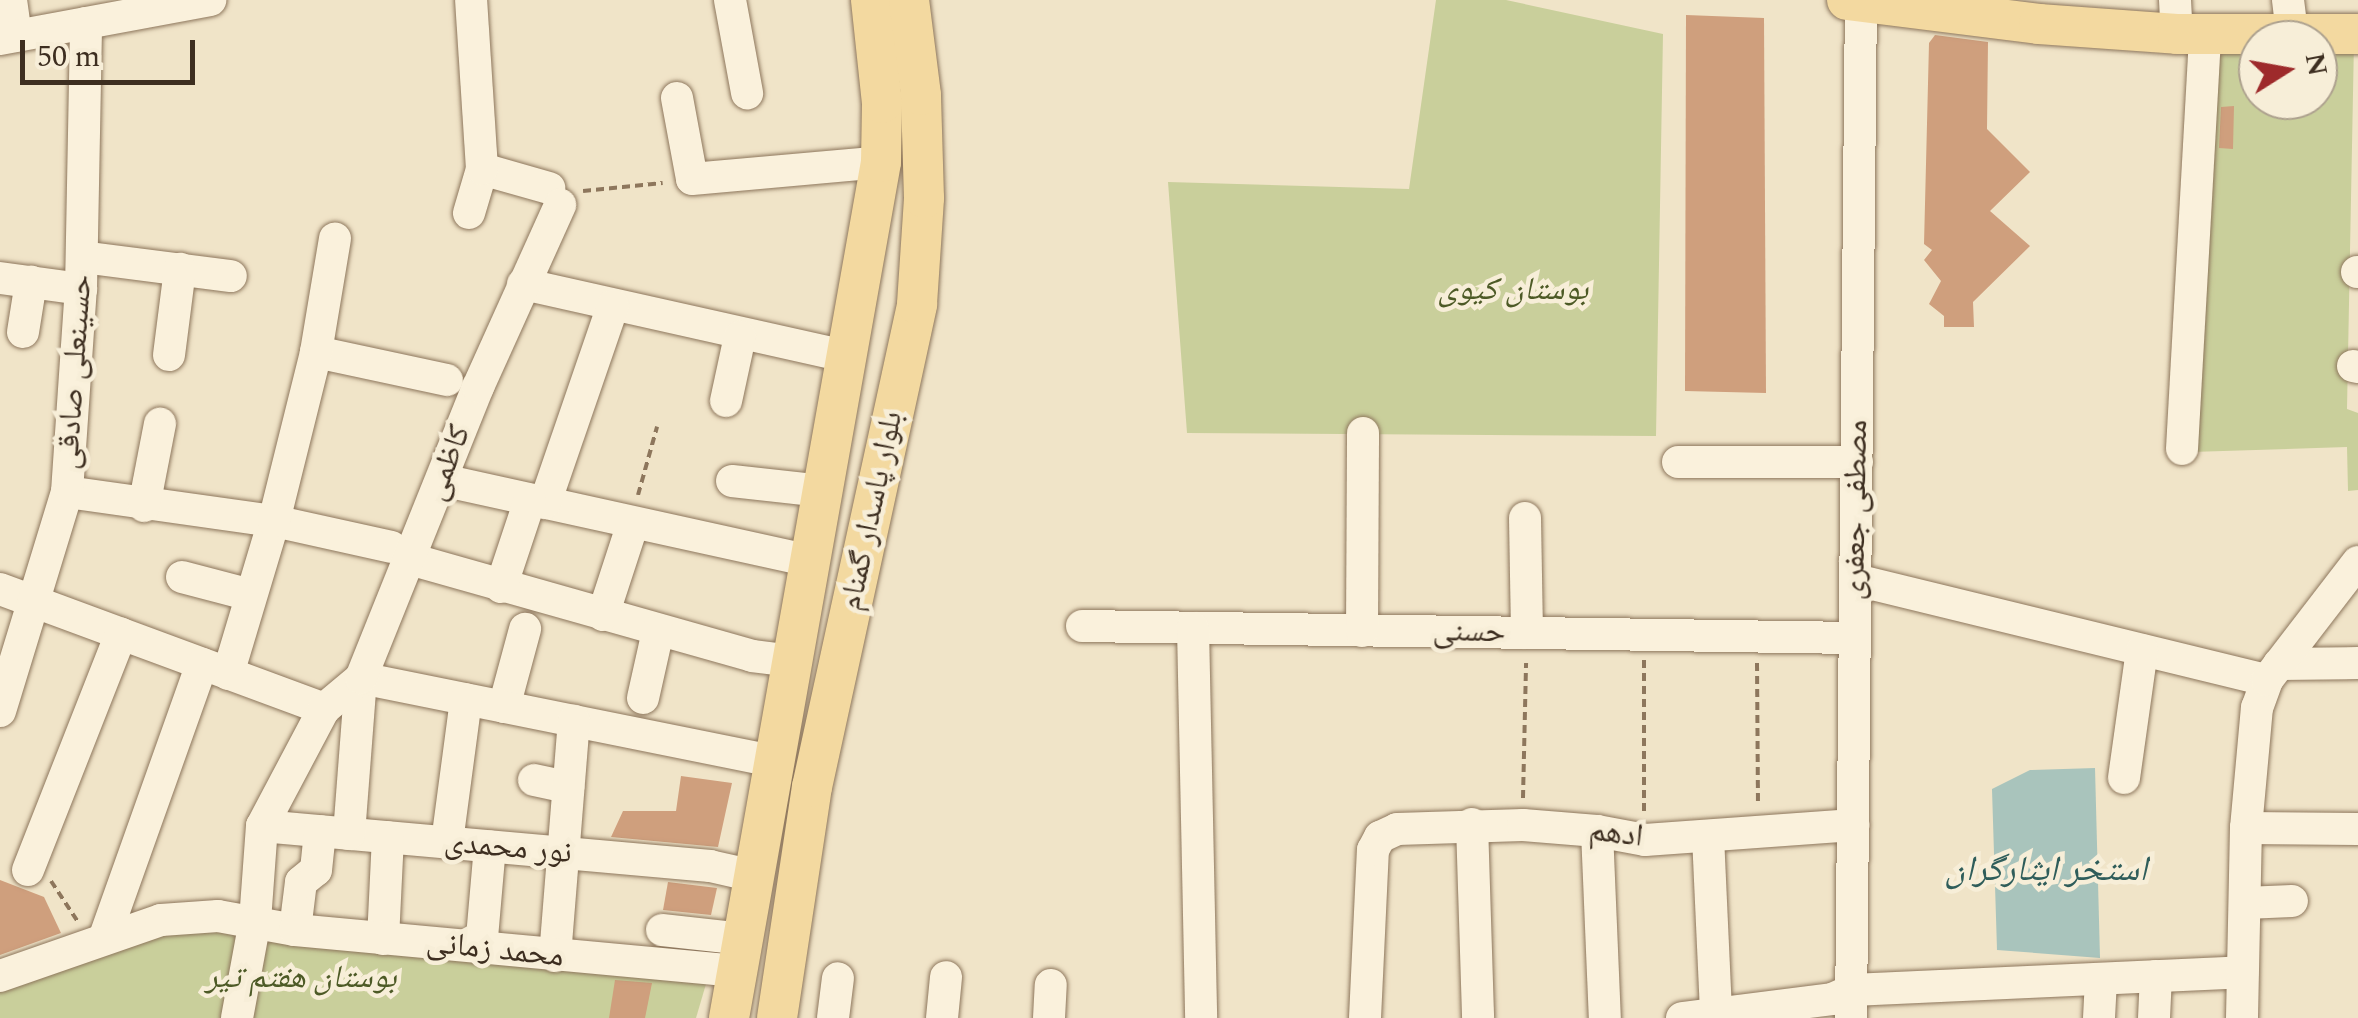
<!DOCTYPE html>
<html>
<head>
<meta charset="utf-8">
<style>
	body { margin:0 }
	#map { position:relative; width:2358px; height:1018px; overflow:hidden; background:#f0e4c8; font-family:Spectral,"Noto Naskh Arabic",serif }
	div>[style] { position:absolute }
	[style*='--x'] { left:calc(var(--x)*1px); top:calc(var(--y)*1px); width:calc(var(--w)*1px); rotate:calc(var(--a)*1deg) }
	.green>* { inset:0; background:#c9cf9b }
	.water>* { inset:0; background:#a9c4bc }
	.building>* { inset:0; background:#cf9f7d }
	.path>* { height:4px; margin-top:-2px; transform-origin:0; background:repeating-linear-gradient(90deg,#8d765c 0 8px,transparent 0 13px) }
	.roads { filter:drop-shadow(0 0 2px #8d765c) drop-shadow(0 0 2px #8d765c) }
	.minor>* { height:32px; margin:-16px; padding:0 16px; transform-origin:16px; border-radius:16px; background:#faf1dc }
	.major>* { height:40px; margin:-20px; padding:0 20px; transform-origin:20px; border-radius:20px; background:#f3d9a0 }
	span { translate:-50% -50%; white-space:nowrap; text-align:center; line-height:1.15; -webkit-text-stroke:9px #f7eed8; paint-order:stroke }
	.park-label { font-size:32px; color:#4d5a26; font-style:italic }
	.street-label { font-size:32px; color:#3d2e20 }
	.water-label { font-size:35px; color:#2f5d5a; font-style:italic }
	.north { position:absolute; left:2238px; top:20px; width:100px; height:100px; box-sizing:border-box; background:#f7eed8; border:2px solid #ada18e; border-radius:50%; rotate:79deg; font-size:28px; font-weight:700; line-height:40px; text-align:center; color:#3d2e20 }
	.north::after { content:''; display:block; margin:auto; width:35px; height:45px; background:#9e2a2b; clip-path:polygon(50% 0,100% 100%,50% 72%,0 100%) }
	.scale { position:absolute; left:20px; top:40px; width:175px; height:45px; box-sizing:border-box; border:5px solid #3d2e20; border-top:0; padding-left:12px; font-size:30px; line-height:35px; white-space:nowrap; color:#3d2e20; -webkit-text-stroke:8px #f7eed8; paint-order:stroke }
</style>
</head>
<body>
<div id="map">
	<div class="green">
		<div style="clip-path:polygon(1436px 0,1506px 0,1663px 34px,1656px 436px,1187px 433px,1168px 182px,1409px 189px)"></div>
		<div style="clip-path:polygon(2354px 41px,2347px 409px,2358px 413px,2358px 490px,2348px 491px,2347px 447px,2191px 452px,2211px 43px,2258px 42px,2258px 100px,2318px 100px,2318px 42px)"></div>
		<div style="clip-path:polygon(168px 927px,243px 929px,224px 1018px,0 1018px,0 977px)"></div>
		<div style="clip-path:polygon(269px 935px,706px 984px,696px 1018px,253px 1018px)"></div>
	</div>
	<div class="water">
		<div style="clip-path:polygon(2095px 768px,2100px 958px,1997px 950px,1992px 789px,2030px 770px)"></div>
	</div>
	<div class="building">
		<div style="clip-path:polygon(1686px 15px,1764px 18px,1766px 393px,1685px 391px)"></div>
		<div style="clip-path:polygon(1935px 35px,1988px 42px,1987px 129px,2030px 172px,1990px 211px,2030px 246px,1973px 302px,1974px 327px,1944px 327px,1944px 316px,1929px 304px,1941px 281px,1924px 260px,1932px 250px,1924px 244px,1929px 43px)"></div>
		<div style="clip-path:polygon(2234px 106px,2233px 149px,2219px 148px,2221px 107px)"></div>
		<div style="clip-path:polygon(681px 776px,732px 783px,718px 847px,611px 837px,623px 811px,676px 811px)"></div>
		<div style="clip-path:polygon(0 880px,44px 897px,61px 933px,0 955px)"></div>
		<div style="clip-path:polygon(668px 882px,717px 888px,711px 915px,663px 910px)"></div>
		<div style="clip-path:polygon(615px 980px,652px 983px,645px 1018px,609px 1018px)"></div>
	</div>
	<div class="path">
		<div style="--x:583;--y:191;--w:80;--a:-5.7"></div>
		<div style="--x:638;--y:495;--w:71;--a:-74.4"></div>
		<div style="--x:1757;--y:663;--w:140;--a:89.6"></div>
		<div style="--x:1523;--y:798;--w:135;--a:-88.7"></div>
		<div style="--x:1644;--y:811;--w:151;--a:-90"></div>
		<div style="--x:51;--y:881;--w:49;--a:56.6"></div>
	</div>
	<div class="roads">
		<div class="minor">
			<div style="--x:11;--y:0;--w:36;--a:82"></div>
			<div style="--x:730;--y:0;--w:95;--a:79.6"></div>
			<div style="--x:2175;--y:0;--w:34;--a:87"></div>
			<div style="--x:2288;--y:0;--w:35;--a:83"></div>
			<div style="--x:0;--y:39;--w:214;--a:-10.5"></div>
			<div style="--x:677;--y:98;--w:82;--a:79.5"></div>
			<div style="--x:692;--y:179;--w:190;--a:-5.1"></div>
			<div style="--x:482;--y:169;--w:70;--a:15.8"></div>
			<div style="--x:469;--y:213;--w:46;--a:-73.5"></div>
			<div style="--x:482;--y:169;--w:169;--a:-93.7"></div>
			<div style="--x:82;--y:257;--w:150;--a:7.3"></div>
			<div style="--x:2357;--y:272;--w:1;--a:0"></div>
			<div style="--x:0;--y:278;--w:82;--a:7.7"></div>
			<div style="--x:523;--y:284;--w:334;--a:12.6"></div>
			<div style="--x:23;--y:332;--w:51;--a:-80.9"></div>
			<div style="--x:316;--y:352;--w:134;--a:12.1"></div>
			<div style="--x:169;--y:355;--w:87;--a:-82.7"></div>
			<div style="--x:2353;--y:366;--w:5;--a:11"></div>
			<div style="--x:726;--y:401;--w:66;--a:-77.8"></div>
			<div style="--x:2182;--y:449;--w:416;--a:-86.8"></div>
			<div style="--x:1678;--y:462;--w:179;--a:0"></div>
			<div style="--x:442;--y:480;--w:377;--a:12.4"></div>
			<div style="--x:732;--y:481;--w:91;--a:6.3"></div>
			<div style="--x:67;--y:492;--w:209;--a:8"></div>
			<div style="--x:274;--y:521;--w:120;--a:12.5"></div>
			<div style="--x:545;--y:503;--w:209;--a:-71"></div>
			<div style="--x:144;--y:506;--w:84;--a:-79"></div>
			<div style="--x:1525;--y:518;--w:115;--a:89"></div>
			<div style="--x:410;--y:559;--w:355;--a:15.8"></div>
			<div style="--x:752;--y:656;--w:40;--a:7.1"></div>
			<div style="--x:182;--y:577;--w:71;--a:14.6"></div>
			<div style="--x:1856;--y:580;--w:423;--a:13.7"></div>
			<div style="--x:501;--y:587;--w:92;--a:-71.6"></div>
			<div style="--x:0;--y:589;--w:346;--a:20.3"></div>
			<div style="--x:603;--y:615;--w:97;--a:-71.9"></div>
			<div style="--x:1082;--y:626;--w:773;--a:0.89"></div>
			<div style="--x:1193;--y:628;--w:390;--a:88.8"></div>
			<div style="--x:1362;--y:631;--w:198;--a:-89.7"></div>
			<div style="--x:2279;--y:664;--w:79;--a:-0.7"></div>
			<div style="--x:228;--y:674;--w:160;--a:-73.3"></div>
			<div style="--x:274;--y:521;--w:174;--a:-76"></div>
			<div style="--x:316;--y:352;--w:115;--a:-80.5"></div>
			<div style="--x:643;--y:698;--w:69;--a:-77.4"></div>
			<div style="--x:504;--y:707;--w:81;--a:-74.9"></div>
			<div style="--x:0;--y:711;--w:229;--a:-73"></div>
			<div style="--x:67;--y:492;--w:203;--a:-86.1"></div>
			<div style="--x:81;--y:289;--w:266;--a:-88.9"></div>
			<div style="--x:2124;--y:778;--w:129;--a:-82"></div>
			<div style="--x:534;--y:780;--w:35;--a:12"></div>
			<div style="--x:1472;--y:824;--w:194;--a:88.2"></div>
			<div style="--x:262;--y:826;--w:450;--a:5.1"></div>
			<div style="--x:710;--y:866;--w:45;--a:12.8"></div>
			<div style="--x:2246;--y:828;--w:112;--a:0.5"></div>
			<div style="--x:1597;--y:831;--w:187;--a:87.6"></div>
			<div style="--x:349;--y:834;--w:156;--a:-85.6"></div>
			<div style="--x:361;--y:678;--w:421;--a:11.4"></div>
			<div style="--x:1708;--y:836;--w:174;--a:87.4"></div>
			<div style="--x:447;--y:842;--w:144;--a:-82.4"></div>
			<div style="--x:28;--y:870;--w:254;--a:-68.5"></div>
			<div style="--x:2245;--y:903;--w:47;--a:-2.4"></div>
			<div style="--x:295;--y:930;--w:48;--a:-82.9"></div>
			<div style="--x:301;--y:882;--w:19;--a:-39"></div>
			<div style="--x:316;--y:870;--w:39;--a:-84"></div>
			<div style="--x:662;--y:930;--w:81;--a:6.3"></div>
			<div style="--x:104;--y:939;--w:292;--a:-70.4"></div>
			<div style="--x:383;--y:939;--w:102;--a:-87.2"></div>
			<div style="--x:481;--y:949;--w:103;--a:-85"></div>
			<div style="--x:555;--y:956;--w:236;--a:-85.4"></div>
			<div style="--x:0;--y:976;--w:170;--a:-19.2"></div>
			<div style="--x:161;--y:920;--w:57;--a:-4"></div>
			<div style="--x:218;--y:916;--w:78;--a:10.3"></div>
			<div style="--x:295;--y:930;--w:444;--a:5.3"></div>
			<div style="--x:237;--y:1018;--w:99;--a:-79.5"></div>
			<div style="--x:255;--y:921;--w:95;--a:-85.8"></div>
			<div style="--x:262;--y:826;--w:132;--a:-62.1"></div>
			<div style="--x:324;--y:709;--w:48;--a:-40"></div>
			<div style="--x:361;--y:678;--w:314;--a:-68.1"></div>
			<div style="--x:478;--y:387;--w:200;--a:-65.7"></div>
			<div style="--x:833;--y:1018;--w:40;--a:-82.9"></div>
			<div style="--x:942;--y:1018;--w:41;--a:-84.4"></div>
			<div style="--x:1049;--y:1018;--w:33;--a:-87"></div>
			<div style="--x:1365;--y:1018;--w:168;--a:-87.3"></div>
			<div style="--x:1373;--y:850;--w:15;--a:-62"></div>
			<div style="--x:1380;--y:837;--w:19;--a:-25"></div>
			<div style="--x:1397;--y:829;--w:126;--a:-1.8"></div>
			<div style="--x:1523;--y:825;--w:74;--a:4.6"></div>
			<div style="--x:1597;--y:831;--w:49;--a:10.6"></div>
			<div style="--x:1645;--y:840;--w:209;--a:-4.1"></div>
			<div style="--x:1682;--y:1018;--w:151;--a:-7.2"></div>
			<div style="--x:1832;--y:999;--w:22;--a:-24"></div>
			<div style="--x:1852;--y:990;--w:391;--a:-2.6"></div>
			<div style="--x:1851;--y:1018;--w:1015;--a:-89.44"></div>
			<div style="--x:2099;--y:1018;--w:39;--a:-87"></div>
			<div style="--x:2154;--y:1018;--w:42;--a:-87.3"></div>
			<div style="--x:2242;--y:1018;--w:190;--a:-88.8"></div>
			<div style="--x:2246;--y:828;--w:121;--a:-84.8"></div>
			<div style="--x:2257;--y:708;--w:30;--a:-70"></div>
			<div style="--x:2267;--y:680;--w:149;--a:-52.4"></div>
		</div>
		<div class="major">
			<div style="--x:1847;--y:0;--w:193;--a:7.1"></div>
			<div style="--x:2039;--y:24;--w:138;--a:4.1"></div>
			<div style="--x:2177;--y:34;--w:181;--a:0"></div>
			<div style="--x:729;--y:1018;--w:869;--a:-79.93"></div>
			<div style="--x:881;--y:162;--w:59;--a:-89"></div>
			<div style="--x:882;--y:103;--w:104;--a:-96.1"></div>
			<div style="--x:777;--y:1018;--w:234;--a:-81.4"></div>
			<div style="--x:812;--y:787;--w:494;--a:-77.7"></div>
			<div style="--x:917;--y:304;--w:106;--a:-86.2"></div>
			<div style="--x:924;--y:198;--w:103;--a:-91.7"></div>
			<div style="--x:921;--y:95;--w:96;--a:-97.2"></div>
		</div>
	</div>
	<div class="park-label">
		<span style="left:1513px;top:290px">بوستان کیوی</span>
		<span style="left:301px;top:978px">بوستان هفتم تیر</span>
	</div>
	<div class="street-label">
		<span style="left:75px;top:372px;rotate:-86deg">حسینعلی صادقی</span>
		<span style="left:448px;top:463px;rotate:-69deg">کاظمی</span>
		<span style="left:1856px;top:510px;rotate:-89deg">مصطفی جعفری</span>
		<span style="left:872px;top:511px;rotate:-78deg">بلوار پاسدار گمنام</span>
		<span style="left:1469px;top:632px;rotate:1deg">حسنی</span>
		<span style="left:1616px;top:834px;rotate:7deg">ادهم</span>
		<span style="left:508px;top:848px;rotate:5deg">نور محمدی</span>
		<span style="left:495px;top:950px;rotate:6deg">محمد زمانی</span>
	</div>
	<div class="water-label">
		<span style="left:2046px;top:870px">استخر ایثارگران</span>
	</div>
	<div class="north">N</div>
	<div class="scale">50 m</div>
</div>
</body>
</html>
